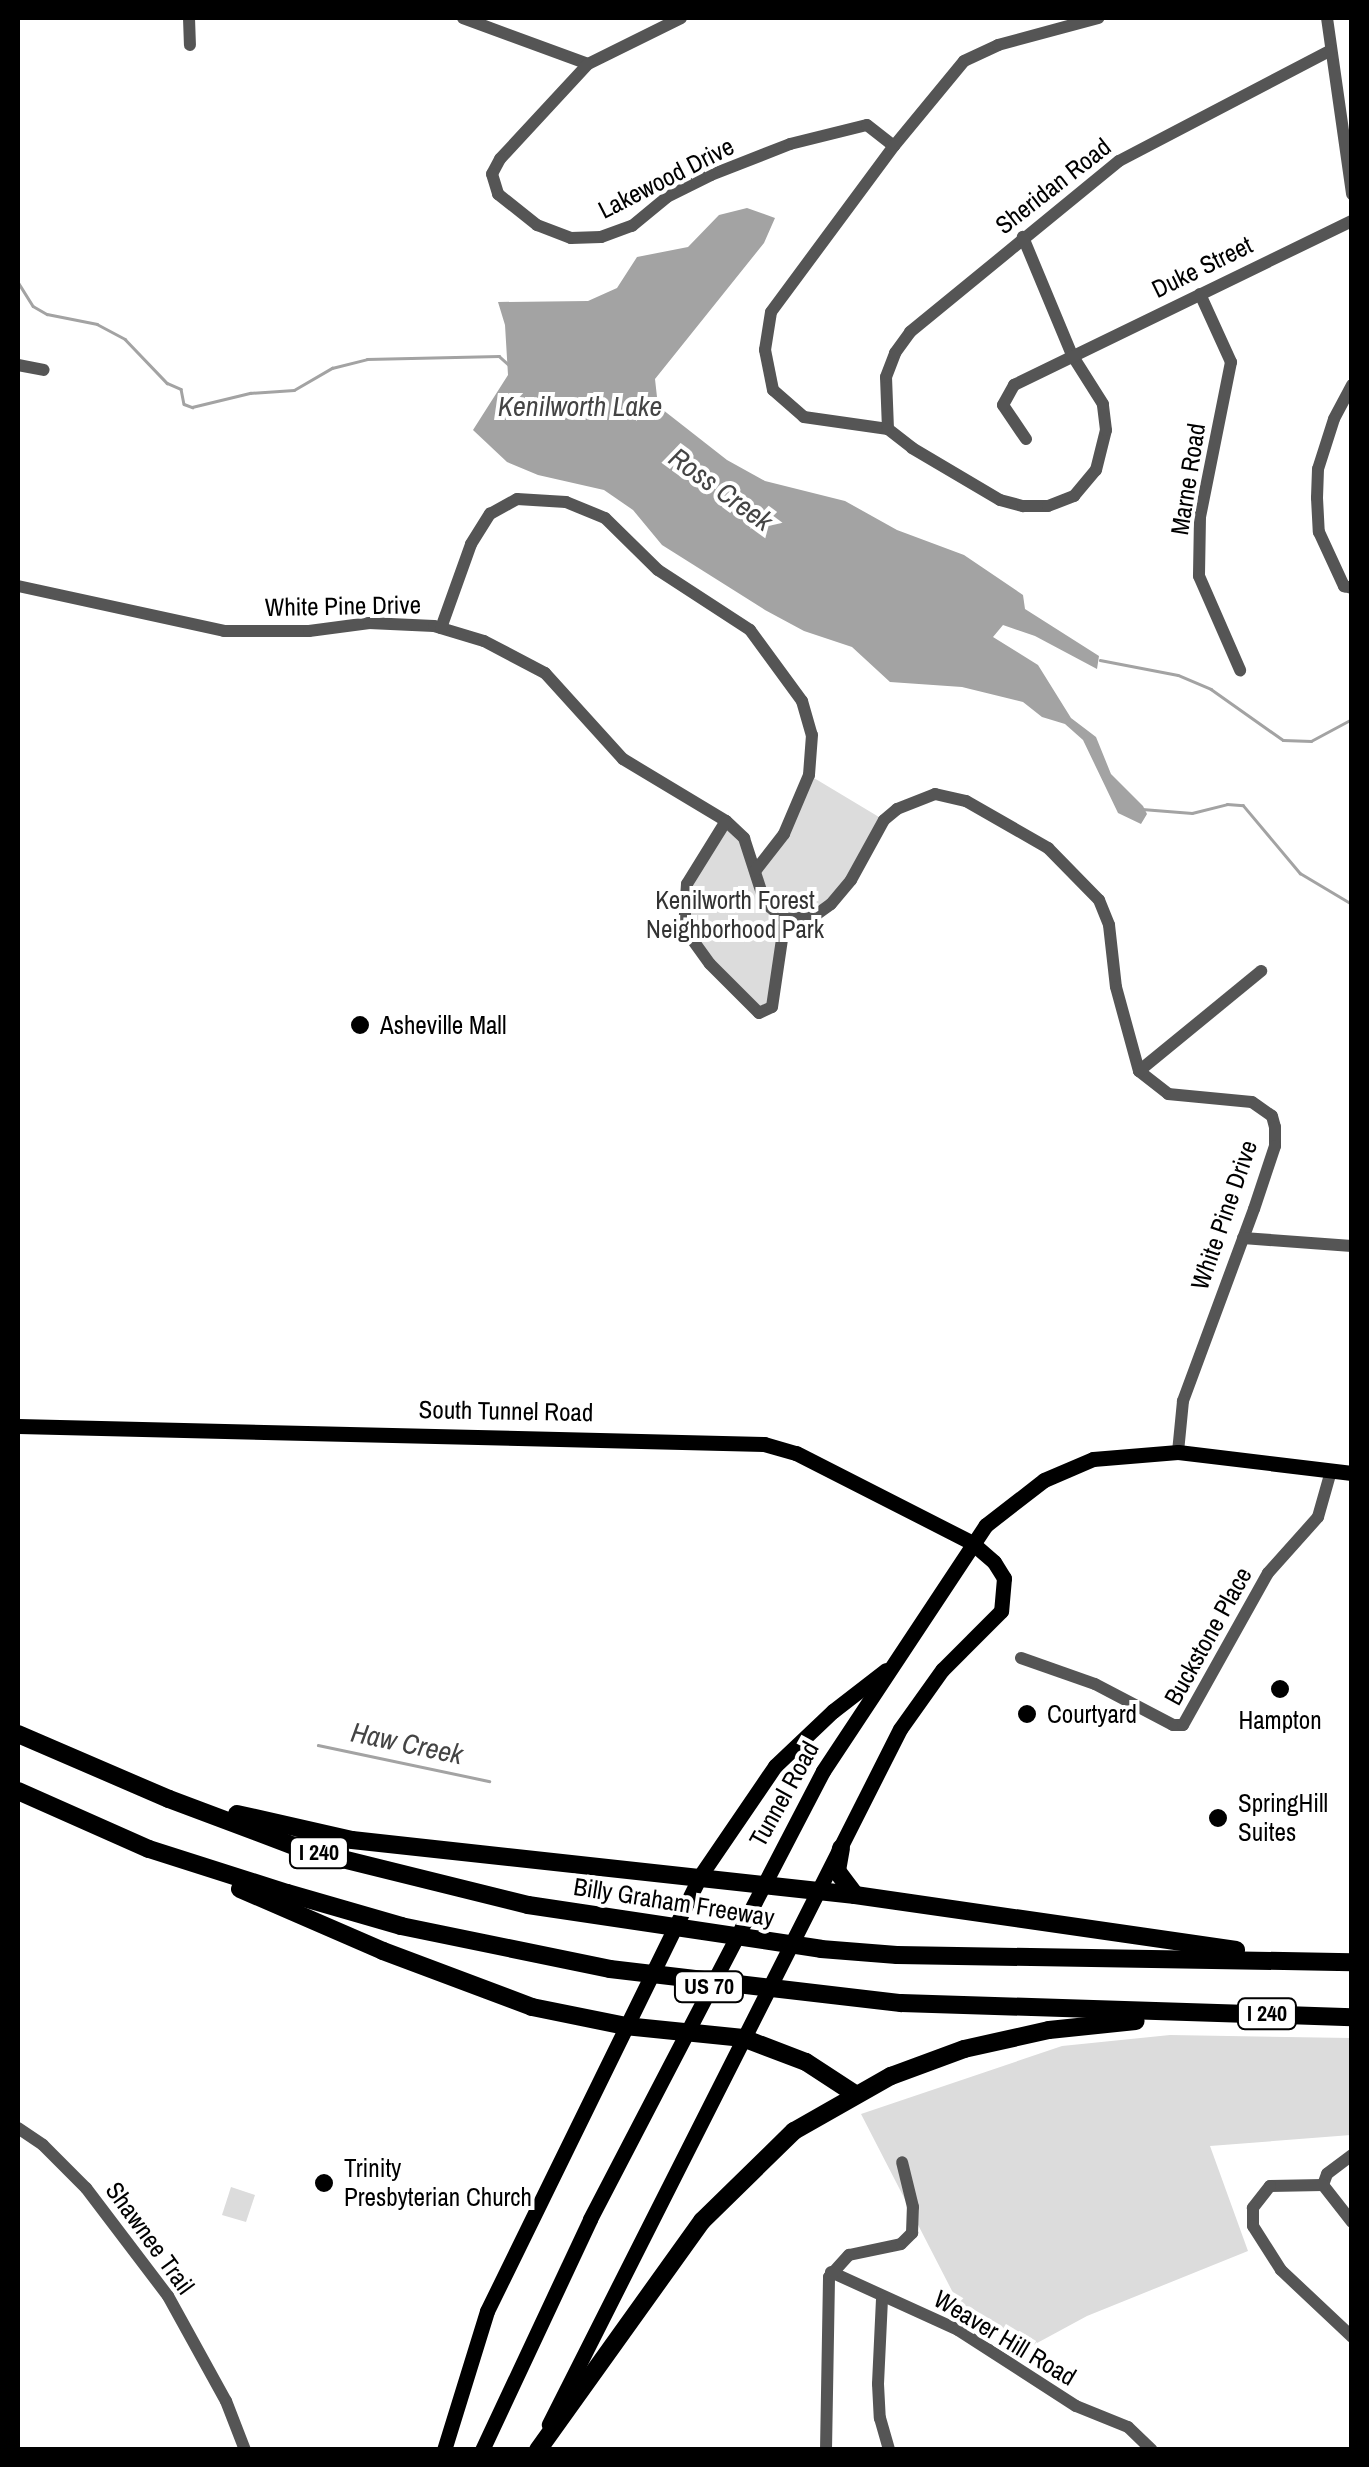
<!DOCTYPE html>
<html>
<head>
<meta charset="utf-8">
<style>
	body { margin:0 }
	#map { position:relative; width:1369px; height:2467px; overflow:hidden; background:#fff; font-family:"Archivo Narrow",sans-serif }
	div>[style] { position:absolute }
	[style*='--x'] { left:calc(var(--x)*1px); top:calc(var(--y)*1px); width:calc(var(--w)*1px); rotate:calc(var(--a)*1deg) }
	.green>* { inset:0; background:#dcdcdc }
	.water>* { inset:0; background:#a3a3a3 }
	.stream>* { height:2.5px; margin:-1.25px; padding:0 1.25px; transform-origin:1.25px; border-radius:1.25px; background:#a3a3a3 }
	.minor>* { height:12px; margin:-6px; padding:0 6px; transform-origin:6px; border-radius:6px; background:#555 }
	.major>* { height:15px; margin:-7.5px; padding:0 7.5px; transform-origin:7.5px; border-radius:7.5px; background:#000 }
	.highway>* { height:18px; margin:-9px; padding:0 9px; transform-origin:9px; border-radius:9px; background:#000 }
	.dots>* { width:28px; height:28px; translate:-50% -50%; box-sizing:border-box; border:5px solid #fff; border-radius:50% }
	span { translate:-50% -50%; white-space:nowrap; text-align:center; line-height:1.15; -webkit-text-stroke:8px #fff; paint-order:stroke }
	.shield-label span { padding:2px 8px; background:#fff; border:2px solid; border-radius:8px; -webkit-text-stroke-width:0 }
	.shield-label { font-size:22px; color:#000; font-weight:700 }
	.street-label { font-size:25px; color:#000 }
	.park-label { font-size:25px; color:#333 }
	.poi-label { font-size:25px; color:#000 }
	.left { translate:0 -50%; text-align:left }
	.water-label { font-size:28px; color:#444; font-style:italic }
	.frame { position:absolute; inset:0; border:20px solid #000; pointer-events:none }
</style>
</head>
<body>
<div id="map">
	<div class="green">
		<div style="clip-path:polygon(809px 775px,884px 820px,851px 880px,813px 917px,785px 919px,772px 1007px,759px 1013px,685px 928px,687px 884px,726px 821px,753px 859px,762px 864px)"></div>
		<div style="clip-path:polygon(1170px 2035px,1351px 2038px,1351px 2135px,1210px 2146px,1248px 2251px,1087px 2316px,1026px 2349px,967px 2320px,861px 2114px,1062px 2046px)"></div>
		<div style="clip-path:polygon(231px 2187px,255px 2195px,246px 2222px,222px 2215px)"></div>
	</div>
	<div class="water">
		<div style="clip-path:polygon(747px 208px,775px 218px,764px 243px,655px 379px,658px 406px,727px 460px,765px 481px,845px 501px,897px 530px,964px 555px,1023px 595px,1025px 609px,1099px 656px,1097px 669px,1035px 636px,1003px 625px,993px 637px,1038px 665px,1071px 718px,1096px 737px,1111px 774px,1143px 806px,1147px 814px,1141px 824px,1118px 813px,1083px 740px,1065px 724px,1042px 717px,1023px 702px,962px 687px,890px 682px,852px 647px,804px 631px,765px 610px,662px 545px,633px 510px,604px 490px,538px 475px,507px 462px,473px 430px,508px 375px,505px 325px,498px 302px,588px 301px,617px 288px,637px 257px,688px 247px,719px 215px)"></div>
	</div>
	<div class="stream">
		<div style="--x:18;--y:282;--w:28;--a:58"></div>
		<div style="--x:33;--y:306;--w:16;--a:30"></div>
		<div style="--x:47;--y:314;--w:51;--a:11.3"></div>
		<div style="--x:97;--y:324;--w:32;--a:28"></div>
		<div style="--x:125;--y:339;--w:61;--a:46.3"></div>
		<div style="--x:167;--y:383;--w:15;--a:23"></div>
		<div style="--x:181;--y:389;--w:15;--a:79"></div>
		<div style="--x:184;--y:404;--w:9;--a:21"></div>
		<div style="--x:192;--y:407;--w:60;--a:-13.6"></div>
		<div style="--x:250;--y:393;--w:44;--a:-3.9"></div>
		<div style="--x:294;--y:390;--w:44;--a:-30.1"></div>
		<div style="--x:332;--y:368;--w:36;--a:-14"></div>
		<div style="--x:367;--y:359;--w:132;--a:-1.3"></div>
		<div style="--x:499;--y:356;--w:13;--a:42"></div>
		<div style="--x:1100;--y:660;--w:79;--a:10.9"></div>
		<div style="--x:1178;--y:675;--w:36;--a:23"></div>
		<div style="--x:1211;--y:689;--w:88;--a:35.3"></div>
		<div style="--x:1283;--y:740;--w:28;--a:2"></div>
		<div style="--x:1311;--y:741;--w:47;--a:-28.2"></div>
		<div style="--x:1142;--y:809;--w:50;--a:4.6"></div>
		<div style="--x:1192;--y:813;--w:36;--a:-14"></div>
		<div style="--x:1227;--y:804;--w:16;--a:4"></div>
		<div style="--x:1243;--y:805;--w:89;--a:50"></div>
		<div style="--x:1300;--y:873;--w:61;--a:30.8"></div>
		<div style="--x:318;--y:1745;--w:175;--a:11.9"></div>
	</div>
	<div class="minor">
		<div style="--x:189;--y:18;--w:27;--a:88"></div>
		<div style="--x:463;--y:18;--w:133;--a:20.2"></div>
		<div style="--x:681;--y:18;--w:104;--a:153.7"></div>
		<div style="--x:588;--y:64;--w:129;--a:132.8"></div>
		<div style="--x:500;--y:159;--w:17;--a:118"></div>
		<div style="--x:492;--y:174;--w:21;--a:73"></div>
		<div style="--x:498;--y:194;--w:50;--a:38.5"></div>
		<div style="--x:537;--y:225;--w:36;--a:21"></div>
		<div style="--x:571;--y:238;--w:30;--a:-2"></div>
		<div style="--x:601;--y:237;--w:33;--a:-20"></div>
		<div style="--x:632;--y:226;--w:45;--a:-39.6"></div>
		<div style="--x:667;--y:197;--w:49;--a:-26.6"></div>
		<div style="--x:711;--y:175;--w:85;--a:-21.4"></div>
		<div style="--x:790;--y:144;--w:79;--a:-13.9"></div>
		<div style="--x:867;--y:125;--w:34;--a:38"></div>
		<div style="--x:1327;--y:18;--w:178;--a:81.9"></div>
		<div style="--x:1200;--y:294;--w:75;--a:65.5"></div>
		<div style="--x:1231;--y:362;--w:158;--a:101.3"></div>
		<div style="--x:1200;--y:517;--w:59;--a:91"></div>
		<div style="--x:1199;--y:576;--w:103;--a:66.4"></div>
		<div style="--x:18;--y:365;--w:26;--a:11"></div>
		<div style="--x:1352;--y:385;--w:38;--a:118"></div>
		<div style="--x:1334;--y:419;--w:52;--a:107.7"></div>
		<div style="--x:1318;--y:469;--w:29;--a:92"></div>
		<div style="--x:1317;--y:498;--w:34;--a:87"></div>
		<div style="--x:1319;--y:532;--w:60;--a:65.2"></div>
		<div style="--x:1344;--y:586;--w:8;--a:14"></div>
		<div style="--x:888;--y:429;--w:85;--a:-171.9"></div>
		<div style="--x:804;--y:417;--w:41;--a:-138.9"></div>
		<div style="--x:773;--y:390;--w:41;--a:-101.3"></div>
		<div style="--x:765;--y:350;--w:38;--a:-81"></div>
		<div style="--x:771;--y:312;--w:207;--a:-53.5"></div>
		<div style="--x:894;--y:146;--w:110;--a:-50.5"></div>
		<div style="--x:964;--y:61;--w:38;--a:-25"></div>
		<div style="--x:998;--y:45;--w:104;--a:-15.1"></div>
		<div style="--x:888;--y:429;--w:52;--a:-92.2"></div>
		<div style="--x:886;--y:377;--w:26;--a:-69"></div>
		<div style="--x:895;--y:353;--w:26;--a:-54"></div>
		<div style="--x:910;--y:332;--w:270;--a:-39.3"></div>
		<div style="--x:1119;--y:161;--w:239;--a:-27.6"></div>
		<div style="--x:888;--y:429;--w:31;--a:38"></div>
		<div style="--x:912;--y:448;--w:102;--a:30.6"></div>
		<div style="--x:1000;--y:500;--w:24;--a:15"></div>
		<div style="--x:1023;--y:506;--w:25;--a:0"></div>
		<div style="--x:1048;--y:506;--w:28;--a:-21"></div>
		<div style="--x:1074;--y:496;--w:34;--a:-50"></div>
		<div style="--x:1096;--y:470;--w:41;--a:-76"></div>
		<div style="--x:1106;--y:430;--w:26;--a:-97"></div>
		<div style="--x:1103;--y:404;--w:58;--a:-122.3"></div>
		<div style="--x:1072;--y:355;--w:128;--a:-112.6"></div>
		<div style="--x:1026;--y:439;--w:41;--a:-124.1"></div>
		<div style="--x:1003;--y:405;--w:23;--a:-61"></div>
		<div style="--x:1014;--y:385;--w:376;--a:-25.9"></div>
		<div style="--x:18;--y:586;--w:211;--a:12.3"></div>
		<div style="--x:224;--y:631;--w:85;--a:0"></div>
		<div style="--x:309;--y:631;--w:61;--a:-7.6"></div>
		<div style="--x:369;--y:623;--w:65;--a:2.6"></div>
		<div style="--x:434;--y:626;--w:52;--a:16.7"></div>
		<div style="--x:484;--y:641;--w:69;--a:27.7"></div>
		<div style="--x:545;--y:673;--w:116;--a:47.8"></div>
		<div style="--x:623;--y:759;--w:120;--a:31"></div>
		<div style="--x:726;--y:821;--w:25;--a:43"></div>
		<div style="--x:744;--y:838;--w:68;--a:72.1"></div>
		<div style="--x:765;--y:903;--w:26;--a:39"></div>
		<div style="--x:785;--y:919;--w:28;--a:-4"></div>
		<div style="--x:813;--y:917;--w:22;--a:-36"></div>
		<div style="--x:831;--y:904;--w:31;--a:-50"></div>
		<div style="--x:851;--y:880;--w:68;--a:-61.2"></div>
		<div style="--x:884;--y:820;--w:17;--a:-40"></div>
		<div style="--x:897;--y:809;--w:41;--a:-21.5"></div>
		<div style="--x:935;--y:794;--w:32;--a:13"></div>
		<div style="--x:966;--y:801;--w:95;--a:29.8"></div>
		<div style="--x:1048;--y:848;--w:73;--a:45.6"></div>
		<div style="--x:1099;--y:900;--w:27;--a:68"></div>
		<div style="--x:1109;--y:925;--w:62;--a:83.6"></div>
		<div style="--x:1116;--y:987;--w:87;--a:74.7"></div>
		<div style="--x:1139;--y:1071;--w:37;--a:38"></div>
		<div style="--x:1168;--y:1094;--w:84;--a:5.4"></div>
		<div style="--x:1252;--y:1102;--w:24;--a:35"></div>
		<div style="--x:1272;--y:1116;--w:11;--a:75"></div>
		<div style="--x:1275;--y:1127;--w:19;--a:90"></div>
		<div style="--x:1275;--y:1146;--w:66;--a:108.4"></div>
		<div style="--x:1254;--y:1209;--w:205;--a:110.3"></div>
		<div style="--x:1183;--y:1401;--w:51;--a:95.6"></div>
		<div style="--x:441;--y:628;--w:89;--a:-70.3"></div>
		<div style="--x:471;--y:544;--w:36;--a:-58"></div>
		<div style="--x:490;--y:514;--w:31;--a:-29"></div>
		<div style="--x:517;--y:499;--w:49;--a:3.5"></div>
		<div style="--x:566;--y:502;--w:42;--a:22.3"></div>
		<div style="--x:605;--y:518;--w:74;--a:44.5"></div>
		<div style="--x:658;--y:570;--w:110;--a:33.1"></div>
		<div style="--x:750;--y:630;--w:88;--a:53.8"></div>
		<div style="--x:802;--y:701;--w:35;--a:74"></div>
		<div style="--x:812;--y:735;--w:40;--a:94.3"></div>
		<div style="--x:809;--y:775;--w:64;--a:113"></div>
		<div style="--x:784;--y:834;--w:46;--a:127.9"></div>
		<div style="--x:726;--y:821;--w:74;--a:121.8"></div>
		<div style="--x:687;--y:884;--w:44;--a:93.9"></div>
		<div style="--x:684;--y:928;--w:44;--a:54.2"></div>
		<div style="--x:710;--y:964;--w:69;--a:45"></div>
		<div style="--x:759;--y:1013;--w:14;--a:-25"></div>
		<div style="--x:772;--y:1007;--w:89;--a:-81.6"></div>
		<div style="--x:1139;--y:1071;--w:158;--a:-39.3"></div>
		<div style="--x:1243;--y:1238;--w:109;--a:4.2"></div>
		<div style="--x:1021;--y:1658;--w:78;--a:19.4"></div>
		<div style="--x:1095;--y:1684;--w:88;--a:27.7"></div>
		<div style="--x:1173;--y:1725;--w:10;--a:0"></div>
		<div style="--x:1183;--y:1725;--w:174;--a:-60.8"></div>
		<div style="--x:1268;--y:1573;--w:75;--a:-48.2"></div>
		<div style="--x:1318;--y:1517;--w:48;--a:-74.2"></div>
		<div style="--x:18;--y:2128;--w:30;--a:34"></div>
		<div style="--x:43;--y:2145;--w:61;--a:45"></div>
		<div style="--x:86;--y:2188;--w:136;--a:52.8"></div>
		<div style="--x:168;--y:2296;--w:120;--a:61.1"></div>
		<div style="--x:226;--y:2401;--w:53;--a:68.8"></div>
		<div style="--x:1352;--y:2155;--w:31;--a:143"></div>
		<div style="--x:1327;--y:2174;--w:12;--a:110"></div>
		<div style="--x:1323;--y:2185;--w:47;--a:51.9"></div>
		<div style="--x:1323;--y:2185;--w:53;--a:178.9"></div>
		<div style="--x:1270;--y:2186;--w:28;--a:128"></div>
		<div style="--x:1253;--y:2208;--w:18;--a:90"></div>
		<div style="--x:1253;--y:2226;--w:52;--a:57.5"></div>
		<div style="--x:1281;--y:2270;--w:98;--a:43.3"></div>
		<div style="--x:831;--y:2272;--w:140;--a:24.5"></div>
		<div style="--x:958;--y:2330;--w:140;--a:32.8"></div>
		<div style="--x:1076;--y:2406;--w:56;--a:22"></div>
		<div style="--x:1128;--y:2427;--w:33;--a:44"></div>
		<div style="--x:882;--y:2299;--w:85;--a:92.7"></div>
		<div style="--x:878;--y:2384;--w:34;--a:87"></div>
		<div style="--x:880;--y:2418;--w:33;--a:74"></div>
		<div style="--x:826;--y:2450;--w:173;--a:-89"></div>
		<div style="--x:829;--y:2277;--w:30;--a:-48"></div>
		<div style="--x:849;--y:2255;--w:53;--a:-11.9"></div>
		<div style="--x:901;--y:2244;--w:16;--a:-45"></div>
		<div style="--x:912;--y:2233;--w:26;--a:-88"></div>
		<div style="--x:913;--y:2207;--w:46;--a:-103.7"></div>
	</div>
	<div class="major">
		<div style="--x:18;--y:1426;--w:746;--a:1.38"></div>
		<div style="--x:764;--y:1444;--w:33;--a:16"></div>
		<div style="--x:796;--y:1453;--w:196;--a:27"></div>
		<div style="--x:971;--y:1542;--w:30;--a:41"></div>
		<div style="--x:994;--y:1562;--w:19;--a:58"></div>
		<div style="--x:1004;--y:1578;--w:33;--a:95"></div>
		<div style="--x:1001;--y:1611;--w:83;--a:135"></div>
		<div style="--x:942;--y:1670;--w:72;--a:125.4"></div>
		<div style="--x:900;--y:1729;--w:779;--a:116.8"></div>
		<div style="--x:444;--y:2450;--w:145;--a:-72.8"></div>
		<div style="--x:487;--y:2311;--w:484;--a:-63.9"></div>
		<div style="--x:700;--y:1876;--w:133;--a:-55.7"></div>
		<div style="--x:775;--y:1766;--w:80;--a:-43.5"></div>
		<div style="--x:833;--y:1711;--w:67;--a:-37.7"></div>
		<div style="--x:482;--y:2450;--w:255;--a:-64.9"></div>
		<div style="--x:590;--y:2219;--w:505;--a:-62.52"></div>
		<div style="--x:823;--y:1771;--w:295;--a:-56.5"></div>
		<div style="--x:986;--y:1525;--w:73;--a:-37.8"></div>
		<div style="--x:1044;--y:1480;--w:53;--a:-23.2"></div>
		<div style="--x:1093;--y:1459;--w:85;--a:-4.7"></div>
		<div style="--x:1178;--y:1452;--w:175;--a:6.9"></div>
	</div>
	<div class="highway">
		<div style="--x:18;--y:1734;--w:164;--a:23.3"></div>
		<div style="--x:169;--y:1799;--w:142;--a:20.6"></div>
		<div style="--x:302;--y:1849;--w:233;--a:13.9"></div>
		<div style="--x:528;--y:1905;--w:296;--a:8.5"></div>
		<div style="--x:821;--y:1949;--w:76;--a:4.5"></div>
		<div style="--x:897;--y:1955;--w:455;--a:0.9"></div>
		<div style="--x:18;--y:1791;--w:143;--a:23.9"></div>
		<div style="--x:149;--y:1849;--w:145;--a:17.7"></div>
		<div style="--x:287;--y:1893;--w:119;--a:16.1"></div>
		<div style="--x:401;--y:1926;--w:213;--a:11.6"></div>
		<div style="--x:610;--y:1969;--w:293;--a:6.7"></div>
		<div style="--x:901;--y:2003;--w:451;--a:1.8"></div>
		<div style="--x:237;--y:1814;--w:118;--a:12.7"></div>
		<div style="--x:352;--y:1840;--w:506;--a:6.24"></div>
		<div style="--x:855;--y:1895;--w:385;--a:8.2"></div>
		<div style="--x:841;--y:1848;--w:23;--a:100"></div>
		<div style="--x:837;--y:1871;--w:30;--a:53"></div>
		<div style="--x:240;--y:1889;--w:156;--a:23.4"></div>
		<div style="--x:383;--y:1951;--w:159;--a:20.6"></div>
		<div style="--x:532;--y:2007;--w:95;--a:11.5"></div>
		<div style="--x:625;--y:2026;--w:119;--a:5.8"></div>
		<div style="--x:743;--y:2038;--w:67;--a:20.9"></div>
		<div style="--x:806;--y:2062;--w:59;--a:33.1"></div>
		<div style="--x:538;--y:2450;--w:282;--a:-54.4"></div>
		<div style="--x:702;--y:2221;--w:129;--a:-44.4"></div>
		<div style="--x:794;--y:2131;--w:112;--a:-29.6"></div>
		<div style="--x:891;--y:2076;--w:78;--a:-20.3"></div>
		<div style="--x:964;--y:2049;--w:87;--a:-12.6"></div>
		<div style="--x:1049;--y:2030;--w:87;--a:-5.9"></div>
	</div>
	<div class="dots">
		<div style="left:360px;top:1025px;background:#000"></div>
		<div style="left:1280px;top:1689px;background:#000"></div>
		<div style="left:1027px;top:1714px;background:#000"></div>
		<div style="left:1218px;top:1818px;background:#000"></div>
		<div style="left:324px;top:2183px;background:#000"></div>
	</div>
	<div class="shield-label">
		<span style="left:319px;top:1853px">I 240</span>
		<span style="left:709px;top:1987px">US 70</span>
		<span style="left:1267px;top:2014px">I 240</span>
	</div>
	<div class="street-label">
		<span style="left:666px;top:178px;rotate:-27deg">Lakewood Drive</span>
		<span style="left:1053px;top:186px;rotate:-38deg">Sheridan Road</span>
		<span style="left:1202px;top:267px;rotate:-26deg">Duke Street</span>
		<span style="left:1188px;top:479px;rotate:-81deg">Marne Road</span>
		<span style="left:343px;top:606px;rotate:-1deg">White Pine Drive</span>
		<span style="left:1224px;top:1215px;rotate:-71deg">White Pine Drive</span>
		<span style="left:506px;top:1411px;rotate:1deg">South Tunnel Road</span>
		<span style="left:1208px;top:1636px;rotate:-61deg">Buckstone Place</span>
		<span style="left:784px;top:1794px;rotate:-61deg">Tunnel Road</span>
		<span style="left:674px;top:1902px;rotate:9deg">Billy Graham Freeway</span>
		<span style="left:150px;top:2238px;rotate:54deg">Shawnee Trail</span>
		<span style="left:1005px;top:2338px;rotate:31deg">Weaver Hill Road</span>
	</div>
	<div class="park-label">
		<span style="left:735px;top:915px">Kenilworth Forest<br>Neighborhood Park</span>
	</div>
	<div class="poi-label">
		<span class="left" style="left:380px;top:1025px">Asheville Mall</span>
		<span class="left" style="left:1047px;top:1714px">Courtyard</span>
		<span style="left:1280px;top:1720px">Hampton</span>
		<span class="left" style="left:1238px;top:1818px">SpringHill<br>Suites</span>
		<span class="left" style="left:344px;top:2183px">Trinity<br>Presbyterian Church</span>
	</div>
	<div class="water-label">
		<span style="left:580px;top:406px">Kenilworth Lake</span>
		<span style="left:721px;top:489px;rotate:36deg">Ross Creek</span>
		<span style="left:407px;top:1743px;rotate:12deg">Haw Creek</span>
	</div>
	<div class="frame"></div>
</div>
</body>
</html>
